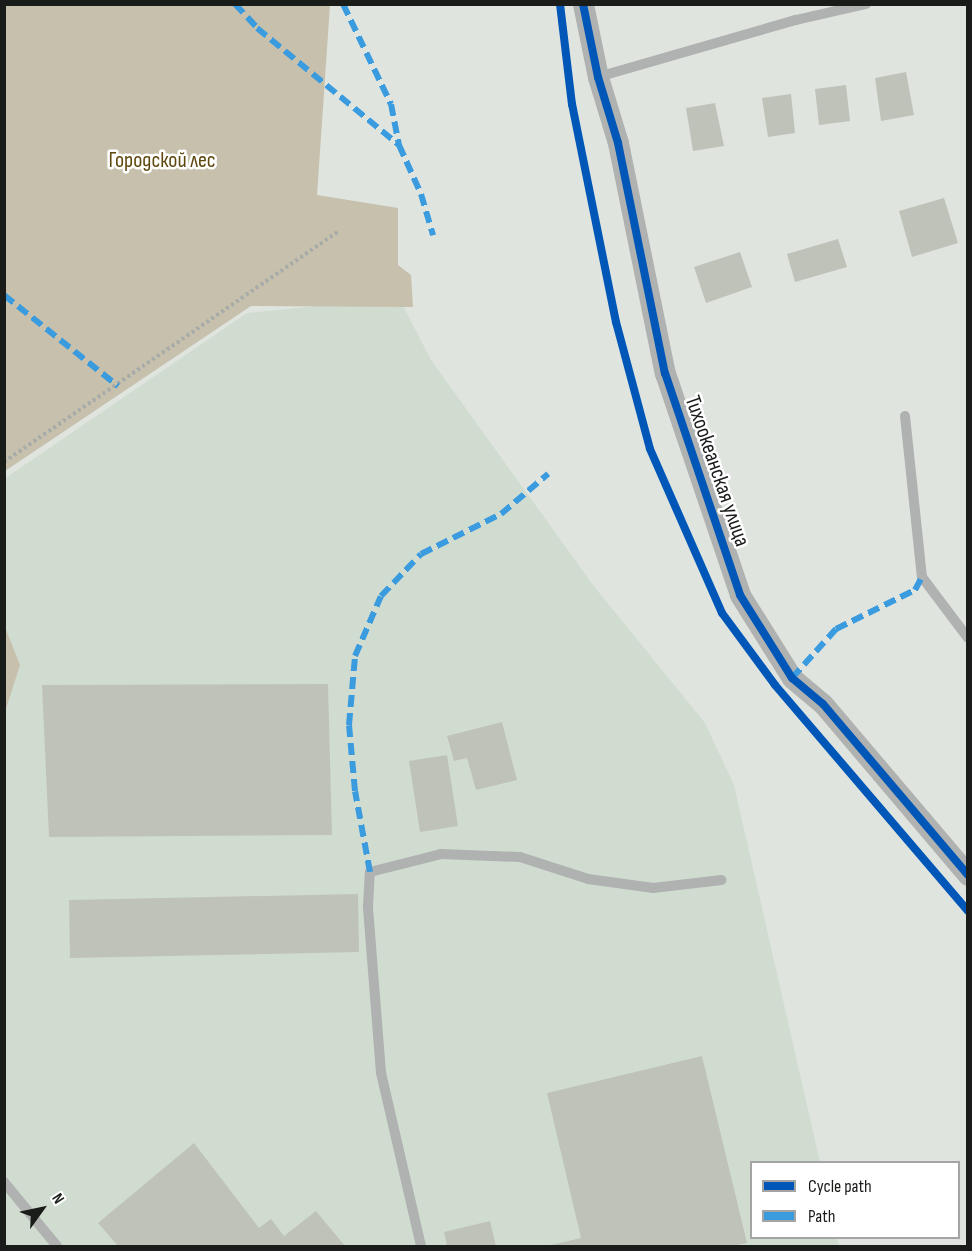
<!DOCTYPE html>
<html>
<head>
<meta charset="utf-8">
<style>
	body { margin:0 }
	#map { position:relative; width:972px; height:1251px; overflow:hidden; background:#dfe4df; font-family:"Sofia Sans Condensed",sans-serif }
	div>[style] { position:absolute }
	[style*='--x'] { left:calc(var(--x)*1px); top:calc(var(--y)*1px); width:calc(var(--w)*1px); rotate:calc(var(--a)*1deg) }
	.built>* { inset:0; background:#d1dcd1 }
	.forest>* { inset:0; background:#c6c0ac }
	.building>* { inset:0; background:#bfc2b8 }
	.path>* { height:4px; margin-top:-2px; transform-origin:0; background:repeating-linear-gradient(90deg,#a8aca9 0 3px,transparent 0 6px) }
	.lane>* { height:10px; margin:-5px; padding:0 5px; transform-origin:5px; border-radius:5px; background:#afb2b0 }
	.street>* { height:21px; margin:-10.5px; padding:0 10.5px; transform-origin:10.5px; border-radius:10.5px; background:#afb2b0 }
	.quiet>* { height:6px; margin-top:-3px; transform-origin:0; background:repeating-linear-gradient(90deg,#3b9bdf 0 12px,transparent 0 18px) }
	.cycleway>* { height:8px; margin:-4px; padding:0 4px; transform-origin:4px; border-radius:4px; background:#0057b8 }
	span { translate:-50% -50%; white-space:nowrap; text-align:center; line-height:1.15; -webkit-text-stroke:5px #fff; paint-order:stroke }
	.park-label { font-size:22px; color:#5e470d }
	.street-label { font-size:22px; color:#191c18 }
	.frame { position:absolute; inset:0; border:6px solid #191c18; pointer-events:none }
	.legend { position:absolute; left:750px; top:1161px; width:210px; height:78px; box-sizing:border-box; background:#fff; border:2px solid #a3a4a3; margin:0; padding:8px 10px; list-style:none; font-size:18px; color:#191c18 }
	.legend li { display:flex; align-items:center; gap:12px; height:30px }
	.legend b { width:30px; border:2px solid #a3a4a3 }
	.north { position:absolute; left:12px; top:1179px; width:60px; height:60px; -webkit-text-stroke:4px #fff; paint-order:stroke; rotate:57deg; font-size:16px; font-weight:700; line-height:24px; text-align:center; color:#191c18 }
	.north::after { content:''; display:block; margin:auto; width:21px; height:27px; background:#191c18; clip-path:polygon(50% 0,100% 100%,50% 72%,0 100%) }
</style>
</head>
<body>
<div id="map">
	<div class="built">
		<div style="clip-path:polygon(399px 298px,431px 360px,593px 585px,705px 723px,734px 785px,820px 1162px,752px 1162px,752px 1238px,837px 1238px,839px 1246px,5px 1246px,4px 479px,247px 313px)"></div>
	</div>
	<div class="forest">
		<div style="clip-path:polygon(5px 4px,330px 5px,317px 195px,398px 208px,398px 265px,411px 275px,413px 307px,251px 306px,5px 471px)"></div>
		<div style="clip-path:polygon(5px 627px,20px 665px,5px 712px,4px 627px)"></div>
	</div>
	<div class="building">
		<div style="clip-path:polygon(906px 72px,914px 115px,881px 121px,875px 78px)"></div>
		<div style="clip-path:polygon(846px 85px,850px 121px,819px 125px,815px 89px)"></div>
		<div style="clip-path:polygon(791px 94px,795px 133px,768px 137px,762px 98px)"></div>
		<div style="clip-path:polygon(715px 103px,724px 146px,693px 151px,686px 108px)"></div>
		<div style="clip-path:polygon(944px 198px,958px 243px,912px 257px,899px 211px)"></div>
		<div style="clip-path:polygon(838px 239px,847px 267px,795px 282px,787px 254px)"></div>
		<div style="clip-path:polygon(740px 252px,752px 287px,706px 303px,694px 267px)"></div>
		<div style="clip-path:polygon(328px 684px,332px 835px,49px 837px,42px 685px)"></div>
		<div style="clip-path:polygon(502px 722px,517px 780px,476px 790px,467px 758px,454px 761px,447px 736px)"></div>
		<div style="clip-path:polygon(447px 755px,458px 826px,420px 832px,409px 761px)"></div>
		<div style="clip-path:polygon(358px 894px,359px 952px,70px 958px,69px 900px)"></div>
		<div style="clip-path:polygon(702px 1056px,747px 1243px,732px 1246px,547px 1246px,581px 1238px,547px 1093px)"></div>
		<div style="clip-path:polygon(194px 1143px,259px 1228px,271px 1219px,284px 1236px,316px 1211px,345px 1246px,118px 1246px,98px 1223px)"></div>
		<div style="clip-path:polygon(490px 1221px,496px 1246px,447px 1246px,444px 1232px)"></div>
	</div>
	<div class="path">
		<div style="--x:4;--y:462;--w:406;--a:-34.6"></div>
	</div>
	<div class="lane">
		<div style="--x:598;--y:77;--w:206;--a:-16.1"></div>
		<div style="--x:796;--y:20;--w:72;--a:-12.9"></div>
		<div style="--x:905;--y:416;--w:162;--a:84"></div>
		<div style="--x:922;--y:577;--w:76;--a:53"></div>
		<div style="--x:4;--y:1182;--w:83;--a:50.4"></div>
		<div style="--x:421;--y:1246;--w:178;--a:-103"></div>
		<div style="--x:381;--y:1073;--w:167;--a:-94.5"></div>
		<div style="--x:368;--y:907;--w:35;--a:-87"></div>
		<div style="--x:370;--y:872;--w:73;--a:-14.2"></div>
		<div style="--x:441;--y:854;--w:79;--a:2.2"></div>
		<div style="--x:520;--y:857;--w:71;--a:17.9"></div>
		<div style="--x:588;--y:879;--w:66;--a:7.9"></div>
		<div style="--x:653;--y:888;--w:69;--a:-6.6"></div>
	</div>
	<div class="street">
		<div style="--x:583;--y:4;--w:75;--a:78.4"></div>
		<div style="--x:598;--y:77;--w:69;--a:73.1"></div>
		<div style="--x:618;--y:143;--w:235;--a:78.5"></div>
		<div style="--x:665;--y:373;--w:234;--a:71.3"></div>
		<div style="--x:740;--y:595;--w:98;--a:57.9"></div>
		<div style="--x:792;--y:678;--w:40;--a:40"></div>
		<div style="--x:823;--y:704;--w:224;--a:49.7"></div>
	</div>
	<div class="quiet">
		<div style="--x:235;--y:4;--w:33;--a:47"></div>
		<div style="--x:257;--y:28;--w:184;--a:39.5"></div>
		<div style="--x:343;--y:4;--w:111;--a:64.4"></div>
		<div style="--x:391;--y:104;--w:42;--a:79"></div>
		<div style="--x:399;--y:145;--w:54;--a:65.8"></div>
		<div style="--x:421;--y:194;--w:43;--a:73.7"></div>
		<div style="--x:4;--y:295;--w:146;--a:38.6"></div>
		<div style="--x:792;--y:678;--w:66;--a:-48.1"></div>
		<div style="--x:836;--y:629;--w:88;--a:-26.3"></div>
		<div style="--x:915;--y:590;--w:15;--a:-62"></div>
		<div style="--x:370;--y:872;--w:82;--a:-100.5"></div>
		<div style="--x:355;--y:791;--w:66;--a:-95.2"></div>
		<div style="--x:349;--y:725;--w:69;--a:-85"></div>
		<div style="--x:355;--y:656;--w:65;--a:-66.6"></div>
		<div style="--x:381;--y:596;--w:58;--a:-46.4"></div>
		<div style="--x:421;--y:554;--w:89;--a:-26.6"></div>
		<div style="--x:501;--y:514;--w:62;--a:-40.4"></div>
	</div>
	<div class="cycleway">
		<div style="--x:560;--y:4;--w:101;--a:83.2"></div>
		<div style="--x:572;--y:104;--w:222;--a:78.6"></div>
		<div style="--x:616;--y:322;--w:131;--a:75"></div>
		<div style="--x:650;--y:449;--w:179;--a:66.3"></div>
		<div style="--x:722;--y:613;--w:89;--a:53.6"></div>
		<div style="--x:775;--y:685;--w:297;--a:49.5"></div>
		<div style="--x:583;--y:4;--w:75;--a:78.4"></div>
		<div style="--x:598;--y:77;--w:69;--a:73.1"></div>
		<div style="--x:618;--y:143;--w:235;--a:78.5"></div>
		<div style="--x:665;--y:373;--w:234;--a:71.3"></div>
		<div style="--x:740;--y:595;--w:98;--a:57.9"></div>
		<div style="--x:792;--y:678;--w:40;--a:40"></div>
		<div style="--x:823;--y:704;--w:224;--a:49.7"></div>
	</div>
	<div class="park-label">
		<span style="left:162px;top:161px">Городской лес</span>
	</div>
	<div class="street-label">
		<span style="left:717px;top:471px;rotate:71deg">Тихоокеанская улица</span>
	</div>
	<div class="frame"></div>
	<ul class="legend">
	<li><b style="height:8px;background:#0057b8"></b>Cycle path</li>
	<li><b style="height:8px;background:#3b9bdf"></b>Path</li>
	</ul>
	<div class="north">N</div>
</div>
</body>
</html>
